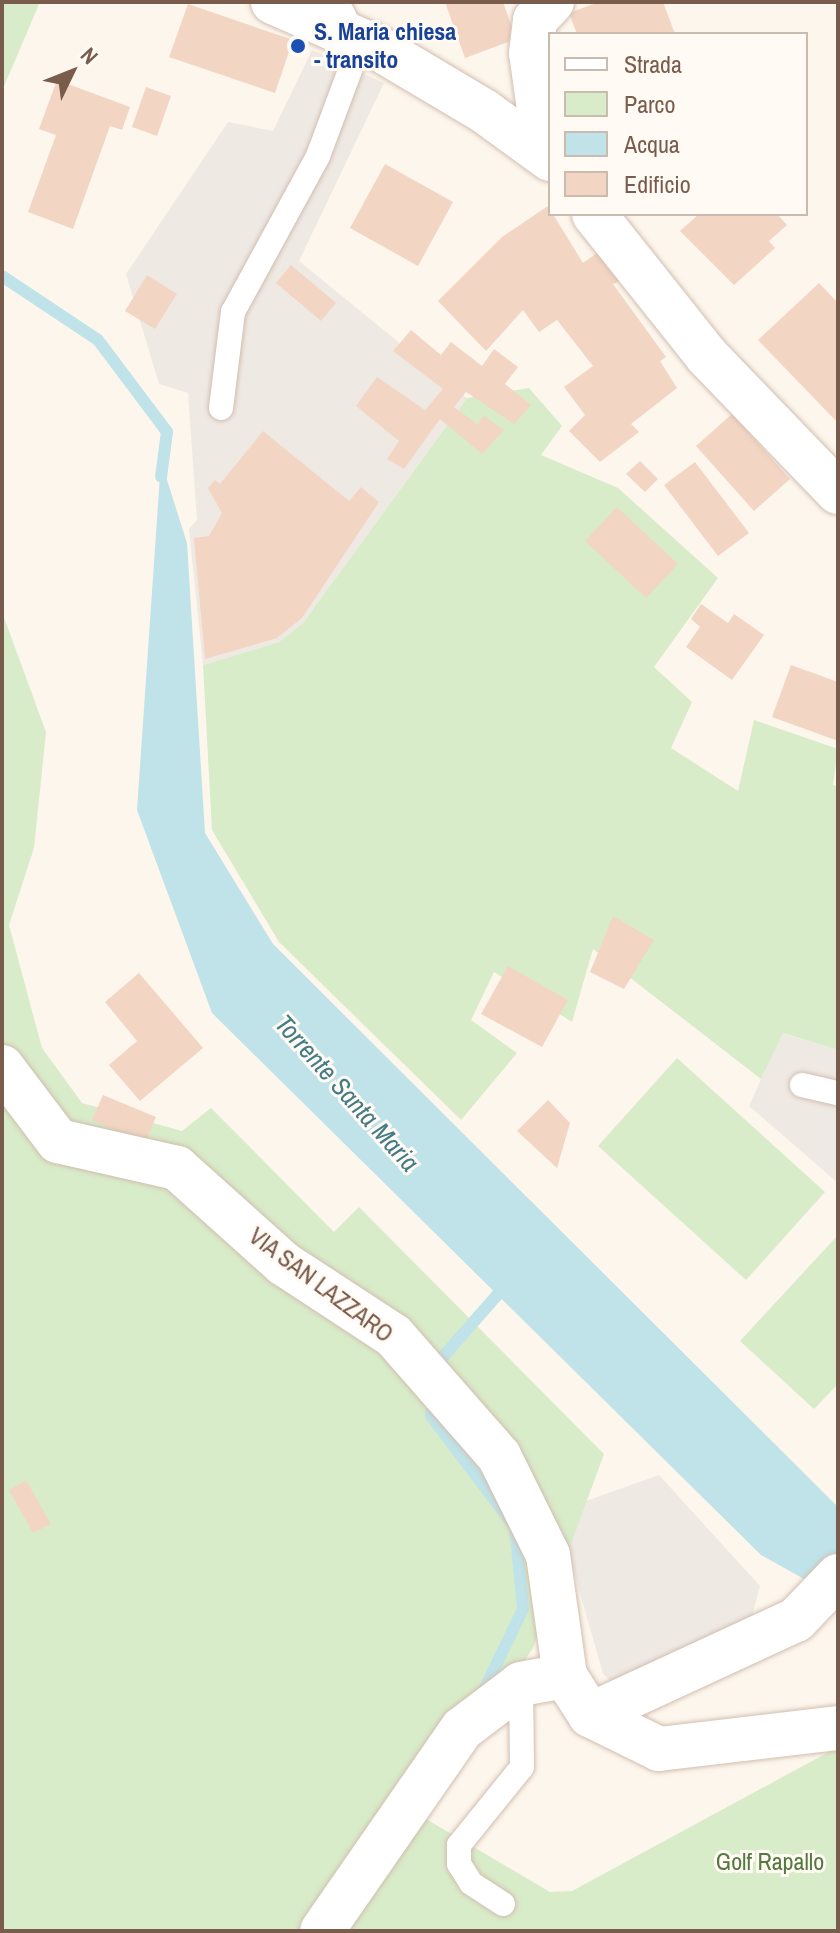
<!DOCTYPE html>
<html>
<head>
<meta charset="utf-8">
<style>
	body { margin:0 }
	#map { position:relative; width:840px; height:1933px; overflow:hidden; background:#fdf6ec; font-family:"Archivo Narrow",sans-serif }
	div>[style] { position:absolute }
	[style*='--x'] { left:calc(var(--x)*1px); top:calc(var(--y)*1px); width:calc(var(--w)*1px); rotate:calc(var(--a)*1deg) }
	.industrial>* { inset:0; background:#efe9e4 }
	.green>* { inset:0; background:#d8ecc9 }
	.water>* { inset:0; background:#bfe3e8 }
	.stream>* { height:12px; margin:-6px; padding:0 6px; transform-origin:6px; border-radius:6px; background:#bfe3e8 }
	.building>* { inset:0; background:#f3d5c3 }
	.roads { filter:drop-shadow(0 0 2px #d1beb0) drop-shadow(0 0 2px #d1beb0) }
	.lane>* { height:24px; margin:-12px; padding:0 12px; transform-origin:12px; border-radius:12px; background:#fff }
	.street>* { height:44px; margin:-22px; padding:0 22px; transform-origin:22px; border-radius:22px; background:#fff }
	.secondary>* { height:44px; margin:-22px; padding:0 22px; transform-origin:22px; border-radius:22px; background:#fff }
	.dots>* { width:22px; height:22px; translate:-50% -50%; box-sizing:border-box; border:4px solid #fffaf3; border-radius:50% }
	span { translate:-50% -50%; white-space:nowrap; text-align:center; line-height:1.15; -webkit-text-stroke:6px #fffaf3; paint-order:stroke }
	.transit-label { font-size:24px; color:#164399; font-weight:700 }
	.left { translate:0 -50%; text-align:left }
	.street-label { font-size:24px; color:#7a5c4d }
	.park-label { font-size:24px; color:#537a41 }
	.water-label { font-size:26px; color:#437c86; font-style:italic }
	.frame { position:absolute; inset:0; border:4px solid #7a5c4d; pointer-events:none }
	.legend { position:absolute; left:548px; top:32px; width:260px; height:184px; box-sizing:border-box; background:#fffaf3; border:2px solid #cabbb1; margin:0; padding:10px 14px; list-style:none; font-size:24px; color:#7a5c4d }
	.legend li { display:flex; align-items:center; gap:16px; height:40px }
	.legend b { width:40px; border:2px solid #cabbb1 }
	.north { position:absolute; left:32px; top:32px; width:80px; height:80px; -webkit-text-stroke:6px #fffaf3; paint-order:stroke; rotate:47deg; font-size:22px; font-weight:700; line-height:32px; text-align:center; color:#7a5c4d }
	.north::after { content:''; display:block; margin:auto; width:28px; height:36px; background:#7a5c4d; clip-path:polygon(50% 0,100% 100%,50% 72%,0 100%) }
</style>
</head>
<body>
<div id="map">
	<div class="industrial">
		<div style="clip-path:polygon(312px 50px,384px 83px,299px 261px,467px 398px,303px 623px,279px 642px,203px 665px,189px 529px,197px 520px,188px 393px,159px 384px,126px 274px,228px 122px,273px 131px)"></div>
		<div style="clip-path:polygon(782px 1033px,838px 1050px,838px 1183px,749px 1106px)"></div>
		<div style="clip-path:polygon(659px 1475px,760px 1586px,751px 1621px,616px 1686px,603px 1674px,561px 1526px,583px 1502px)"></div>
	</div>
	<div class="green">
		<div style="clip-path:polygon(2px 2px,40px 2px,2px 91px)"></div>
		<div style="clip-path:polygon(529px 388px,562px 426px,541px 455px,618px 488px,718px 578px,654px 667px,692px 702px,671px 748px,738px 791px,754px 720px,838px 749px,833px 785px,838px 787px,838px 1050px,783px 1033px,761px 1079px,593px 949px,572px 1022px,494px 972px,471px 1020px,517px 1053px,461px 1120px,279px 942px,212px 830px,203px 665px,279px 642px,303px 623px,467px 398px)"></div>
		<div style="clip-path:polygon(2px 612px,46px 732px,34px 848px,9px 925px,42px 1048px,82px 1103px,182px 1131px,211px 1108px,334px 1232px,359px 1207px,604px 1454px,533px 1648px,421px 1816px,550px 1892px,572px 1891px,838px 1747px,838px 1931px,2px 1931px)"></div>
		<div style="clip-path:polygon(677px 1058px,825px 1192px,746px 1280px,598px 1146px)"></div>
		<div style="clip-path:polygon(838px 1235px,838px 1384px,814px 1409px,740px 1341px)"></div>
	</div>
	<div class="water">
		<div style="clip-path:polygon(161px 461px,187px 543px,205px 833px,273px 944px,838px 1507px,838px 1598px,761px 1555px,212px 1013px,137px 810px)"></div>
	</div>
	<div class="stream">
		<div style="--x:2;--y:276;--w:115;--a:33.7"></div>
		<div style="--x:98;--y:340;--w:115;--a:53.1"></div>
		<div style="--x:167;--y:432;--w:45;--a:97.6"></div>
		<div style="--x:440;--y:1371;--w:13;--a:-81"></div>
		<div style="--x:442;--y:1358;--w:97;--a:-48.8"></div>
		<div style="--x:435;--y:1397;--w:19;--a:102"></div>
		<div style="--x:431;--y:1416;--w:139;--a:52.9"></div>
		<div style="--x:515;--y:1527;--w:82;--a:84.4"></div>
		<div style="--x:523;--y:1609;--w:88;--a:115.7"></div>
	</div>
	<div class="building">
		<div style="clip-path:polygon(445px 2px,503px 2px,516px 39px,465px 58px)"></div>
		<div style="clip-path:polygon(599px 2px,663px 2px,675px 34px,577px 34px,569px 13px)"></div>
		<div style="clip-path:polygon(188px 4px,293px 40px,275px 93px,169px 57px)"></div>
		<div style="clip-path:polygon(57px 80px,130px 107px,122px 130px,110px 126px,73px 229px,28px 212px,56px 135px,39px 129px)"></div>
		<div style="clip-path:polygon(146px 87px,171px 96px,157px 136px,132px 127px)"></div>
		<div style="clip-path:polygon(385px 164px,453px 202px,418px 266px,350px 228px)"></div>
		<div style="clip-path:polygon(548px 206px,583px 263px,600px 251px,620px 281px,613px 284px,666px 357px,660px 361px,677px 388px,631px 424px,639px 432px,600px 462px,569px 431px,585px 415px,564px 387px,593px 366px,557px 320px,539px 332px,523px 310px,486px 351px,438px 301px,502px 237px)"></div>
		<div style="clip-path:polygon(699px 214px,777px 214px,787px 225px,769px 241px,775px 248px,734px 285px,680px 231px)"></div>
		<div style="clip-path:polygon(291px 265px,336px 303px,321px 321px,276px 283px)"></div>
		<div style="clip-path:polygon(147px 275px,177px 294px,155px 329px,125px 311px)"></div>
		<div style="clip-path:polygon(819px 283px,838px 303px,838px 423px,758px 340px)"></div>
		<div style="clip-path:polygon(411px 330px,441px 355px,451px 342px,482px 366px,494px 349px,518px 367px,505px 384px,531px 405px,514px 424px,466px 392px,454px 407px,477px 424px,484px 416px,504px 430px,482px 454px,440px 419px,404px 469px,387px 459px,399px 441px,356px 406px,377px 377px,425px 410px,443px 389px,393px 351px)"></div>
		<div style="clip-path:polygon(732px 414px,790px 479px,754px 511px,696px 446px)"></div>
		<div style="clip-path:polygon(263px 431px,349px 501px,361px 487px,379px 502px,302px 618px,277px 638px,205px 659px,194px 538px,209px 536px,222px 513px,208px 488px,215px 480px,220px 484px)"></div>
		<div style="clip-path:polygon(640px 461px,658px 479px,645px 492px,626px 474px)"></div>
		<div style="clip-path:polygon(695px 462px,749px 533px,718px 556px,664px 485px)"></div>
		<div style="clip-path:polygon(617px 507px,678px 564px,646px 598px,585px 541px)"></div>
		<div style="clip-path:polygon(701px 604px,728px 623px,734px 614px,764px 635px,732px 680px,686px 647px,700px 627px,691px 619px)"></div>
		<div style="clip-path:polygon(791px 665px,838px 682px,838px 741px,772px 717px)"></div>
		<div style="clip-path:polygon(613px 916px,654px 940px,624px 989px,590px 972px)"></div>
		<div style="clip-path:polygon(508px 966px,568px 1000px,542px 1047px,481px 1014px)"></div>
		<div style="clip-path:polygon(139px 973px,203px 1048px,140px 1101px,109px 1065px,137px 1041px,105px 1002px)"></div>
		<div style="clip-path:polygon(103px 1095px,156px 1117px,145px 1143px,92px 1120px)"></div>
		<div style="clip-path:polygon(548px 1100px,570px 1123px,557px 1168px,517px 1131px)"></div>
		<div style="clip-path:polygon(26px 1480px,51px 1524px,33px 1533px,9px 1490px)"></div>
	</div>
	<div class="roads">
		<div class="lane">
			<div style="--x:337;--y:2;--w:38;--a:63"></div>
			<div style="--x:221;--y:408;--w:97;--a:-82.9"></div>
			<div style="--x:233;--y:312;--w:178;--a:-61.4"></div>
			<div style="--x:318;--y:156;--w:123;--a:-69.5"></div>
			<div style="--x:802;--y:1085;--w:37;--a:13"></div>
			<div style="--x:503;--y:1904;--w:38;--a:-147"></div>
			<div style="--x:471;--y:1883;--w:22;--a:-122"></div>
			<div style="--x:459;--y:1864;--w:19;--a:-90"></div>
			<div style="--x:459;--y:1845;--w:100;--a:-51.1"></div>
			<div style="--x:522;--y:1767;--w:83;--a:-90.7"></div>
		</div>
		<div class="street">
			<div style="--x:545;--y:152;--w:100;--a:-98"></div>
			<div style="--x:531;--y:53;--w:33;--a:-83"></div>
			<div style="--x:535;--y:20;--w:25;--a:-47"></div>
			<div style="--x:2;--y:1067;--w:93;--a:52.9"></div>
			<div style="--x:58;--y:1141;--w:122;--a:12.8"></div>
			<div style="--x:177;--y:1168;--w:144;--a:41.9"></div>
			<div style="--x:284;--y:1264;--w:131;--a:33.2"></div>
			<div style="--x:394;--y:1336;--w:159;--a:48.8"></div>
			<div style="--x:499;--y:1456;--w:110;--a:63.7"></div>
			<div style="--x:548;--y:1555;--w:122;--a:82"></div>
			<div style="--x:565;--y:1676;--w:46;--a:57.3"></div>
			<div style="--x:590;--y:1715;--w:77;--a:26.2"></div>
			<div style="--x:659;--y:1749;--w:180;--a:-6.7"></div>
			<div style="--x:590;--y:1715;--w:227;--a:-24.8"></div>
			<div style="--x:796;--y:1620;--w:61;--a:-46.3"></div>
			<div style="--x:322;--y:1931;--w:246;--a:-55.3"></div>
			<div style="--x:462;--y:1729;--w:74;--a:-37.3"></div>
			<div style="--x:521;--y:1684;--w:45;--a:-10.3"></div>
		</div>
		<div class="secondary">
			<div style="--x:273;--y:2;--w:115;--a:23.7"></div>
			<div style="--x:378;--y:48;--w:123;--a:30.7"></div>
			<div style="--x:484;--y:111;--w:82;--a:36"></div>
			<div style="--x:594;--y:214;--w:181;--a:51.5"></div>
			<div style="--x:707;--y:356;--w:189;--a:46.1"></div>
		</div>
	</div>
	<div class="dots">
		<div style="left:298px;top:46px;background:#1a4fb4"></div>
	</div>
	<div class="transit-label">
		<span class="left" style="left:314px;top:46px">S. Maria chiesa<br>- transito</span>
	</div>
	<div class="street-label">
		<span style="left:321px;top:1285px;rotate:37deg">VIA SAN LAZZARO</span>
	</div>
	<div class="park-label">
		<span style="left:770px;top:1862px">Golf Rapallo</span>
	</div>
	<div class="water-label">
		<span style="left:347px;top:1093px;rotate:48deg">Torrente Santa Maria</span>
	</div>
	<div class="frame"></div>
	<ul class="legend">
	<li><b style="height:10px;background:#fff"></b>Strada</li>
	<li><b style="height:22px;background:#d8ecc9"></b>Parco</li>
	<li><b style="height:22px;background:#bfe3e8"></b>Acqua</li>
	<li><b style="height:22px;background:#f3d5c3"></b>Edificio</li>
	</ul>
	<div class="north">N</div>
</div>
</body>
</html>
